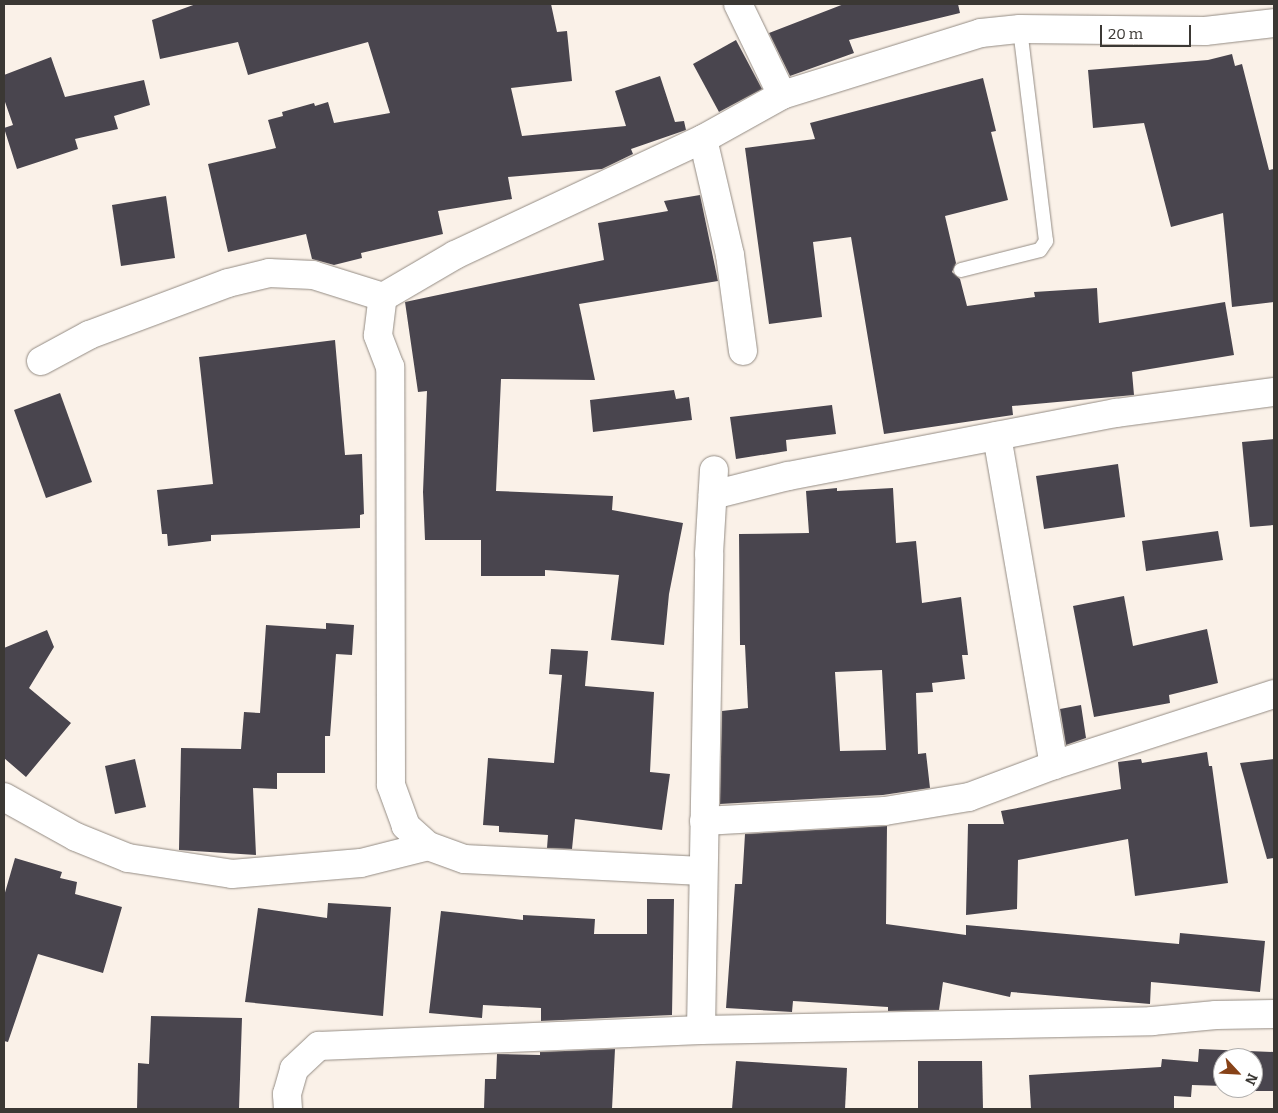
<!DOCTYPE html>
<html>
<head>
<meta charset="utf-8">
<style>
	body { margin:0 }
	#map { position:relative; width:1278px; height:1113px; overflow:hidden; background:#faf1e8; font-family:Bitter,serif }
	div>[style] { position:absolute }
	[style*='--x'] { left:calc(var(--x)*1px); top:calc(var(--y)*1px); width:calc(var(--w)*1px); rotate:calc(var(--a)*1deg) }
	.building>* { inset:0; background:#49454e }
	.roads { filter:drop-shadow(0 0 1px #948c84) drop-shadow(0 0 1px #948c84) }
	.service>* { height:14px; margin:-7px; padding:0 7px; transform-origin:7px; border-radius:7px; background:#fff }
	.minor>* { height:28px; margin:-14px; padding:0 14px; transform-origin:14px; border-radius:14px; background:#fff }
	span { translate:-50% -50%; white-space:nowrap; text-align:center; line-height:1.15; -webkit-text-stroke:5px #fff; paint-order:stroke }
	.frame { position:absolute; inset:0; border:5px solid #3b3834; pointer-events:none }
	.north { position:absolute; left:1213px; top:1048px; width:50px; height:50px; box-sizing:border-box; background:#fff; border:1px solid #b1afae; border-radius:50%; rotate:115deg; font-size:14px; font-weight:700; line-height:20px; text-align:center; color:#3b3834 }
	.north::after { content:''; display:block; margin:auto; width:18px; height:22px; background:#874218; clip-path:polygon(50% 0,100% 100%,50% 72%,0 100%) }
	.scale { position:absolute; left:1100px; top:25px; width:91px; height:22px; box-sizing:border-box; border:2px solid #3b3834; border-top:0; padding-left:6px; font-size:15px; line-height:18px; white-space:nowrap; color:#3b3834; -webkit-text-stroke:4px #fff; paint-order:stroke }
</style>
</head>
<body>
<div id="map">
	<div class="building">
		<div style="clip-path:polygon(196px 4px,551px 4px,557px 32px,567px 31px,572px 81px,511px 88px,522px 136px,626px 126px,615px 91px,660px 76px,675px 122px,684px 121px,686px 130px,631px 149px,633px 154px,602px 169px,508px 177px,512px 199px,438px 211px,443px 234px,361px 253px,362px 258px,334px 265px,312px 259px,306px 234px,228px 252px,208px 164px,276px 148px,268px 120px,283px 116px,282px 112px,314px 103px,315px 106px,328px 102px,334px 123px,390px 113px,368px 42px,248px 75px,238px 42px,160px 59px,152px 20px)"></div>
		<div style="clip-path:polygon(844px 4px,958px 4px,960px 13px,849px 40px,854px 53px,790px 76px,769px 33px)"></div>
		<div style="clip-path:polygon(736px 40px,762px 89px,719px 112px,693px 64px)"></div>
		<div style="clip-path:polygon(1232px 54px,1235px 66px,1242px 64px,1269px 170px,1274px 169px,1274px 302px,1232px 307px,1223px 213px,1171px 227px,1144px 123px,1093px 128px,1088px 70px,1208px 60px)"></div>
		<div style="clip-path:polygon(51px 57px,65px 97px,144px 80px,150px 105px,114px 116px,118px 129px,75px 139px,78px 149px,17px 169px,4px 128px,13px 125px,4px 99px,4px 75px)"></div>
		<div style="clip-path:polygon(983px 78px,996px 131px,991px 132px,1008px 200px,945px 216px,956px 263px,952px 272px,960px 279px,967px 306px,1035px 297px,1034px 292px,1097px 288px,1099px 323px,1225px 302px,1234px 355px,1132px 372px,1134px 395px,1012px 406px,1013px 415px,884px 434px,851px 237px,813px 242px,822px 317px,769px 324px,745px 148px,815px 139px,810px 123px)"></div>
		<div style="clip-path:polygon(700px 195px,718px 281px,579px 304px,595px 380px,501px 379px,496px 491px,613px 496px,612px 510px,683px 523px,669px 594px,664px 645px,611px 640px,619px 575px,545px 570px,545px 576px,481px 576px,481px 540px,425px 540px,423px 492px,427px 391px,418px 392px,405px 302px,604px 260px,598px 223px,668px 211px,664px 201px)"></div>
		<div style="clip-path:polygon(166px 196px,175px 258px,121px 266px,112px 205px)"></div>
		<div style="clip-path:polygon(335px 340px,345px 455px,362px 454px,364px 514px,360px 515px,360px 528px,211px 535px,211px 541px,168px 546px,167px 534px,162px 534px,157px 490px,213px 484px,199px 357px)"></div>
		<div style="clip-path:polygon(674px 390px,676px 399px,689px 397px,692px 420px,593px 432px,590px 400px)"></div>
		<div style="clip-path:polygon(60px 393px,92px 482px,46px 498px,14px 410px)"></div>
		<div style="clip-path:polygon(832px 405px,836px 434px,786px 440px,787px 451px,736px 459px,730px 417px)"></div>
		<div style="clip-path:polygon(1274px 439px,1274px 525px,1250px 527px,1242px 442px)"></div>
		<div style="clip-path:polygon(1118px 464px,1125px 517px,1044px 529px,1036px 476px)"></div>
		<div style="clip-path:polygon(evenodd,837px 488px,837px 491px,893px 488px,896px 543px,916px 541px,922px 603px,961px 597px,968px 655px,962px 655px,965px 679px,932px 683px,933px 692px,916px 693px,918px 754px,926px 753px,930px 788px,883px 795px,720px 804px,722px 711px,748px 708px,745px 645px,740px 645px,739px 534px,809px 533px,806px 491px,837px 488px,882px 670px,886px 750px,840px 751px,835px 672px,882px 670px)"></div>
		<div style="clip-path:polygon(1218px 531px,1223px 560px,1146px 571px,1142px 541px)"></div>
		<div style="clip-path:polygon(1124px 596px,1133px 646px,1207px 629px,1218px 683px,1169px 695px,1170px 703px,1094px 717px,1073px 606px)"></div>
		<div style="clip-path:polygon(326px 623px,354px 625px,352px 655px,336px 654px,330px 736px,325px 736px,325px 773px,277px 773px,277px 789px,253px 788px,256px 855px,179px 850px,181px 748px,241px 749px,244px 712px,260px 713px,266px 625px,326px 629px)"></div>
		<div style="clip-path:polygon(47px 630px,54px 647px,29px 688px,71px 723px,26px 777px,4px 758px,4px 648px)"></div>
		<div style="clip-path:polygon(551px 649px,588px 651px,585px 686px,654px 692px,650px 772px,670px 774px,662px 830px,575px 819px,572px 849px,547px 848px,548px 835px,499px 832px,499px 826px,483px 825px,488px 758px,554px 763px,562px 675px,549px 674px)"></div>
		<div style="clip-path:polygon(1081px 705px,1086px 738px,1066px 745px,1060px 709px)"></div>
		<div style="clip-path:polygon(1207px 752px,1209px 766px,1212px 766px,1228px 883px,1135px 896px,1128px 839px,1018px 860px,1017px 909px,966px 915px,968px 824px,1004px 824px,1001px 811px,1121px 789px,1118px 762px,1141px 759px,1142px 763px)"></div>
		<div style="clip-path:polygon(135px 759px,146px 807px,115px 814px,105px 766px)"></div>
		<div style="clip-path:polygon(1274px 759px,1274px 858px,1267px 859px,1240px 763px)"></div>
		<div style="clip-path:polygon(887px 826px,886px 924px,966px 935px,966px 925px,1179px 944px,1180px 933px,1265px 941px,1260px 992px,1151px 982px,1150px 1004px,1011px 992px,1010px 997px,943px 982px,939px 1010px,888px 1011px,888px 1007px,793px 1001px,792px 1012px,726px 1008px,735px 884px,742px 884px,745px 834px)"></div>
		<div style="clip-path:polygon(15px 858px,62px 872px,60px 878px,77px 882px,75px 894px,122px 907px,103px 973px,38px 954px,8px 1042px,4px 1041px,4px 896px)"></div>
		<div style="clip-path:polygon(647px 899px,674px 899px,672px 1015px,541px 1021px,541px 1008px,483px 1005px,482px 1018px,429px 1013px,441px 911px,523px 920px,523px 915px,595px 919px,594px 934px,647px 934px)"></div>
		<div style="clip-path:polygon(328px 903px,391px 907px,383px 1016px,245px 1002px,258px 908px,327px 918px)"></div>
		<div style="clip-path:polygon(151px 1016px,242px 1018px,239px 1109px,137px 1109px,138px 1063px,149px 1064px)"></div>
		<div style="clip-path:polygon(615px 1049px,612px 1109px,484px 1109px,485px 1079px,496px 1079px,497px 1054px,540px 1055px,540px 1052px)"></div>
		<div style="clip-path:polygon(1199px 1049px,1274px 1052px,1274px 1091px,1250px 1091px,1253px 1088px,1253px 1058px,1223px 1058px,1223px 1086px,1192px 1085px,1191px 1097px,1174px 1096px,1174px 1109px,1031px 1109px,1029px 1075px,1161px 1067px,1162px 1059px,1198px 1062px)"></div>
		<div style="clip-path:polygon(736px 1061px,847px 1068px,845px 1109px,732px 1109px)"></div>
		<div style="clip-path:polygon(918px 1061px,982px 1061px,983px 1109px,918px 1109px)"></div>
	</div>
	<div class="roads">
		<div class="service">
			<div style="--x:961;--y:270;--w:81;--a:-14.2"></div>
			<div style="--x:1040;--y:250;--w:11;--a:-56"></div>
			<div style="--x:1046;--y:241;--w:214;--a:-97"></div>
		</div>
		<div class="minor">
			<div style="--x:738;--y:4;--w:101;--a:64.2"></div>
			<div style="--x:743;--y:351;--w:97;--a:-97.7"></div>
			<div style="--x:730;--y:255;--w:119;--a:-103.1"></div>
			<div style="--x:703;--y:139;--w:90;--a:-29.1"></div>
			<div style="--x:782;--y:95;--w:208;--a:-17.3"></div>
			<div style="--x:981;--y:33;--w:39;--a:-6"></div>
			<div style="--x:1020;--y:29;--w:185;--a:0.6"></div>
			<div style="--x:1205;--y:31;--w:69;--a:-6.6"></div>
			<div style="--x:41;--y:361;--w:55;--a:-28.4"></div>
			<div style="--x:89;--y:335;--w:148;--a:-20.5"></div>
			<div style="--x:228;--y:283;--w:42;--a:-13.7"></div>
			<div style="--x:269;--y:273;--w:44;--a:2.6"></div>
			<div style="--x:313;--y:275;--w:73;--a:17.4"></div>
			<div style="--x:997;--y:436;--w:334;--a:80.2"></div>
			<div style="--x:713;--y:495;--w:77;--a:-14.2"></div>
			<div style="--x:788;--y:476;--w:334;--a:-10.9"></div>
			<div style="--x:1116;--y:413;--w:159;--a:-7.6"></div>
			<div style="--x:4;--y:797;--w:82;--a:29.1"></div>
			<div style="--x:76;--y:837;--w:56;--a:22"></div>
			<div style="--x:128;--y:858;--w:105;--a:8.7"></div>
			<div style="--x:232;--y:874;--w:129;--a:-4.9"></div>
			<div style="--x:361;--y:863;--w:69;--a:-14.2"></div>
			<div style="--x:704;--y:821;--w:181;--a:-3.2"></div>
			<div style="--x:885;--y:811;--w:85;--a:-9.5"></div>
			<div style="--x:969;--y:797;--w:91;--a:-20.6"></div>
			<div style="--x:1054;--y:765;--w:231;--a:-17.9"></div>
			<div style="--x:702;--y:871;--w:238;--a:-177.1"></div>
			<div style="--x:464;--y:859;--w:38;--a:-160"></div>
			<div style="--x:428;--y:846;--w:30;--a:-138"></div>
			<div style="--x:406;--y:826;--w:44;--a:-110.1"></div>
			<div style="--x:391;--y:785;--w:418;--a:-90.1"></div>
			<div style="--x:390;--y:367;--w:34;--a:-111"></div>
			<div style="--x:378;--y:335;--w:38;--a:-83"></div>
			<div style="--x:383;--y:297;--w:83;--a:-30.3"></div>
			<div style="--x:455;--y:255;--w:274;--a:-25.1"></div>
			<div style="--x:701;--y:1030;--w:476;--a:-89"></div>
			<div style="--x:709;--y:554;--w:84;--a:-86.6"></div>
			<div style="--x:288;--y:1109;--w:15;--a:-94"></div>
			<div style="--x:287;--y:1094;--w:26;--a:-74"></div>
			<div style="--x:294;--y:1069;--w:34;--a:-43"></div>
			<div style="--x:319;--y:1046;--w:382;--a:-2.4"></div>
			<div style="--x:701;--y:1030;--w:451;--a:-1.1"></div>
			<div style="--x:1152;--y:1021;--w:64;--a:-5.4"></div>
			<div style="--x:1216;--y:1015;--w:58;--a:-1"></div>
		</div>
	</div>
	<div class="frame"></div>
	<div class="north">N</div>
	<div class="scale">20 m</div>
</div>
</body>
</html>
